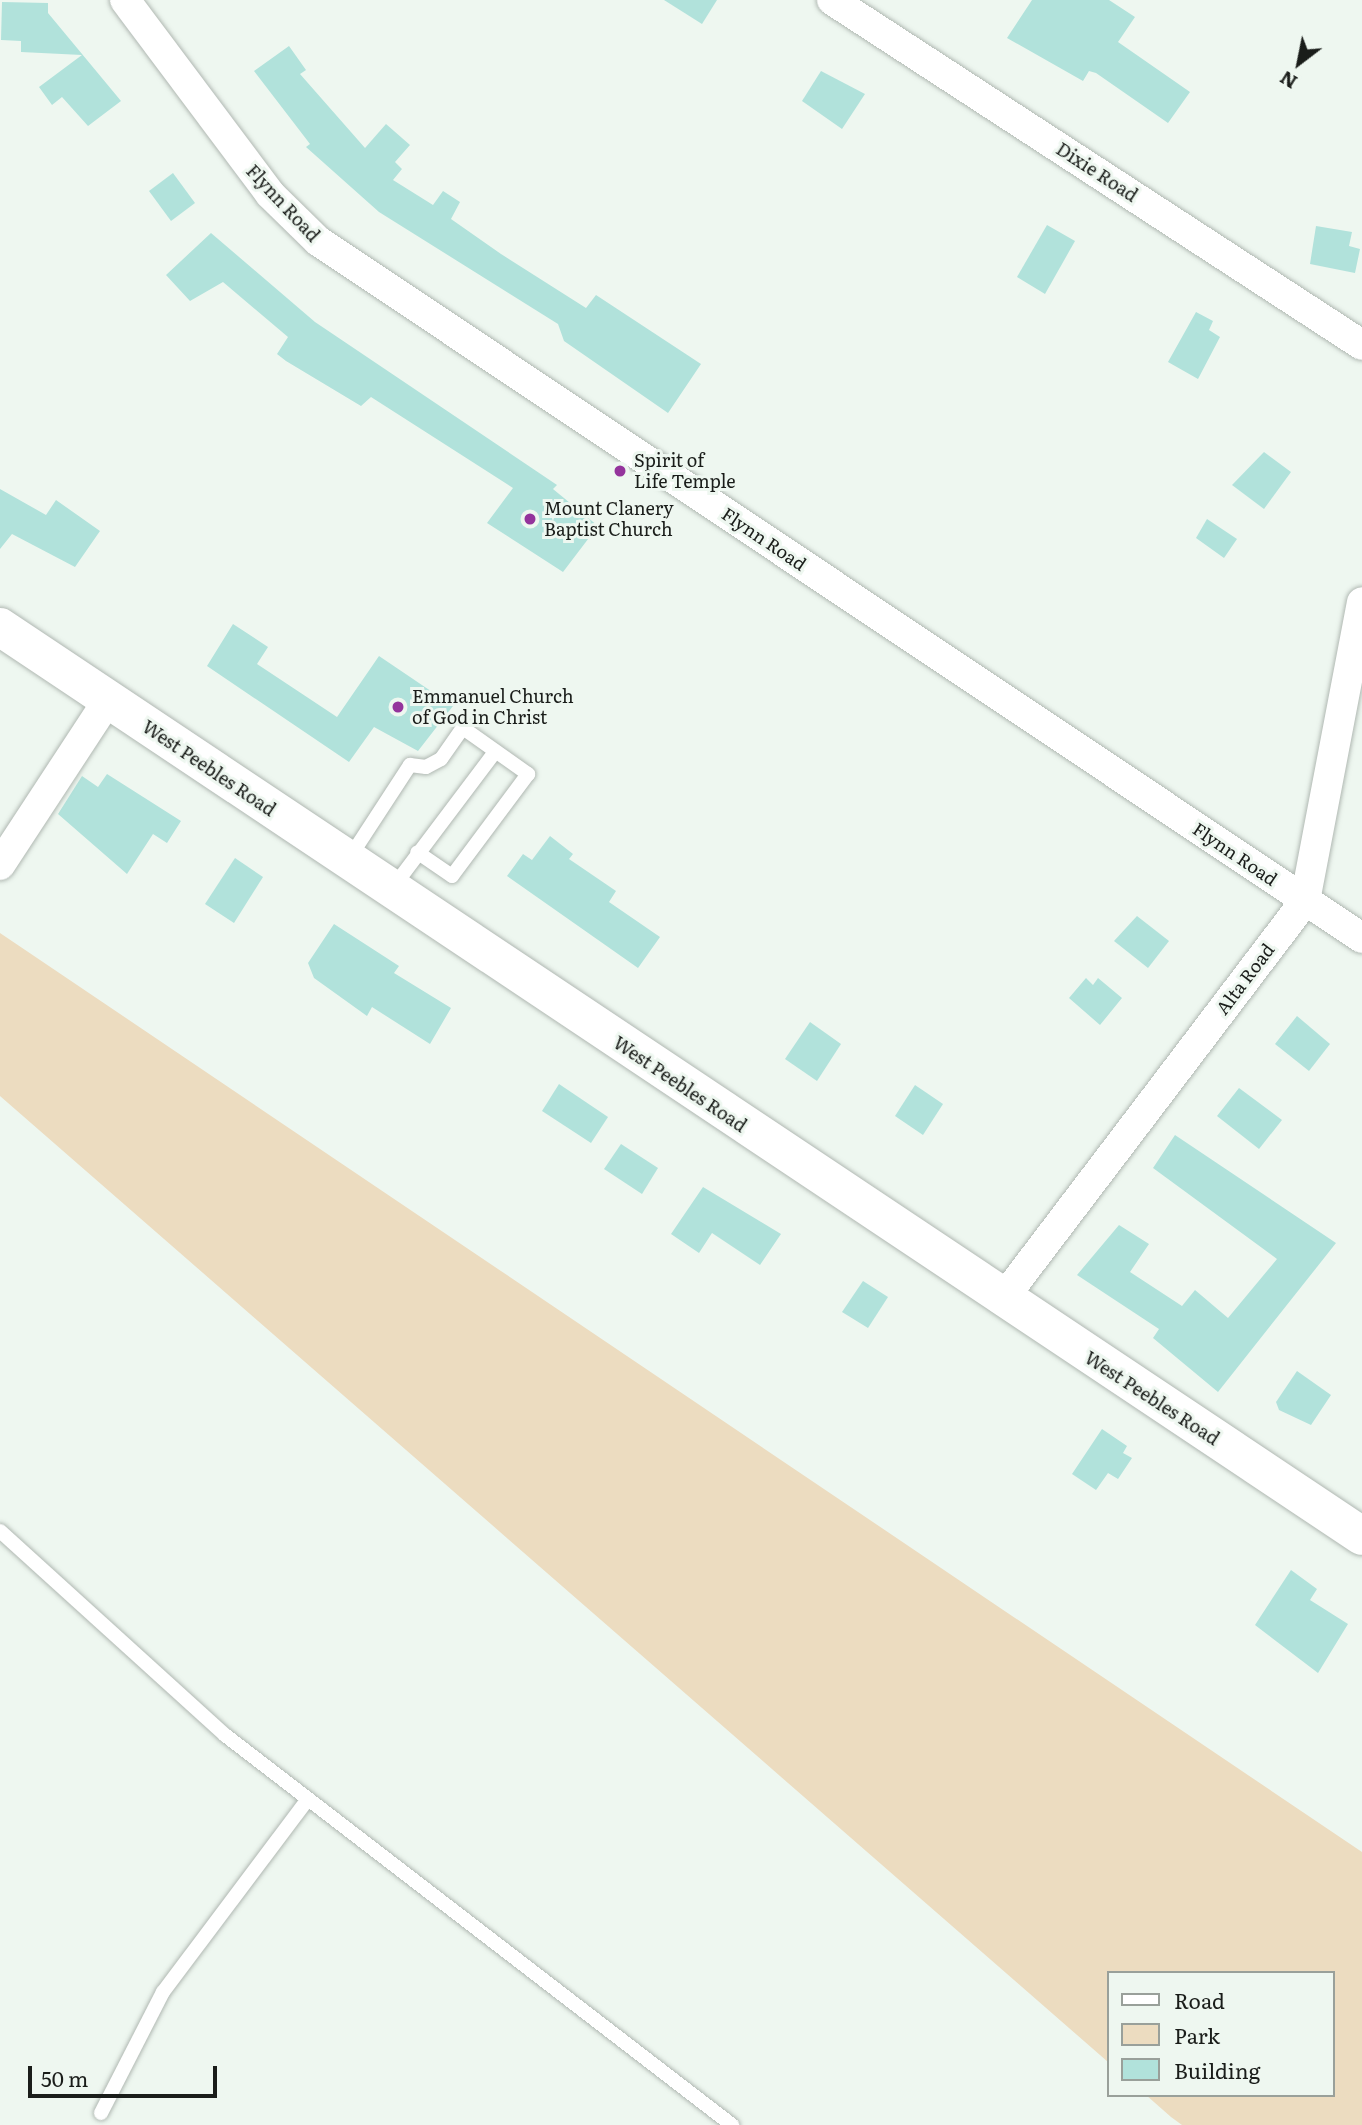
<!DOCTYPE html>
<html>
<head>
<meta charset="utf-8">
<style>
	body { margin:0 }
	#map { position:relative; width:1362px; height:2125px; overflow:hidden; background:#eef7f0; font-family:Literata,serif }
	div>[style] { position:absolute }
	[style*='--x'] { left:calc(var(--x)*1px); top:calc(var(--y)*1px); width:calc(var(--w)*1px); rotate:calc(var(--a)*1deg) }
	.green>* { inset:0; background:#ecdcc0 }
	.building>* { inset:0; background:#b1e2db }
	.roads { filter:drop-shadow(0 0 2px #b0b8b2) drop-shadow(0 0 2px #b0b8b2) }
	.service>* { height:14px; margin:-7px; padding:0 7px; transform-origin:7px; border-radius:7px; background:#fff }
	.minor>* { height:30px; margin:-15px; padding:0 15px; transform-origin:15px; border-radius:15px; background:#fff }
	.secondary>* { height:38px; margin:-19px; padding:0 19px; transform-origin:19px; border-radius:19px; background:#fff }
	.dots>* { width:19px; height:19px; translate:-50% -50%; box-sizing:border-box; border:4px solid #eef7f0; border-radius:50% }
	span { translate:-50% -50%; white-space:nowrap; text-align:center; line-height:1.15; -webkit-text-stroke:6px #eef7f0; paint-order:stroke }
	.street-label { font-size:18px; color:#1a1d1a }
	.poi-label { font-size:18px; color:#1a1d1a }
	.left { translate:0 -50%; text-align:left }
	.legend { position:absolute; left:1107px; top:1971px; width:228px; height:126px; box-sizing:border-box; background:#eef7f0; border:2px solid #99a09a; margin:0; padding:9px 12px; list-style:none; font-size:21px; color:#1a1d1a }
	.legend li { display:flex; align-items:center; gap:14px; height:35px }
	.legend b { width:35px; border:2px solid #99a09a }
	.north { position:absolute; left:1264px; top:28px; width:70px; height:70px; -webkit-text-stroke:5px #eef7f0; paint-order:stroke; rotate:212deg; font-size:19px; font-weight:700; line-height:28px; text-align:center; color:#1a1d1a }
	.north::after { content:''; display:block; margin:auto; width:24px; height:32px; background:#1a1d1a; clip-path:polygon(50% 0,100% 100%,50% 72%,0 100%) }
	.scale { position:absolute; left:28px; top:2066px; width:189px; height:32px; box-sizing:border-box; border:4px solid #1a1d1a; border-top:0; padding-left:9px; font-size:21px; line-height:24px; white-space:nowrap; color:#1a1d1a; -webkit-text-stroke:5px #eef7f0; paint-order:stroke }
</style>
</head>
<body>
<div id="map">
	<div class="green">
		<div style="clip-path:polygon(0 933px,1362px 1852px,1362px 2125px,1182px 2125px,1171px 2117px,1146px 2095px,1332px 2095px,1332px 1973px,1108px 1973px,1108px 2062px,0 1096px)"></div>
	</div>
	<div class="building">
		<div style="clip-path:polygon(664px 0,717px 0,702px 24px)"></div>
		<div style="clip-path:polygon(1032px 0,1109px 0,1135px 17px,1118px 42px,1190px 92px,1168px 123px,1096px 73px,1089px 71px,1083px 81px,1007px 38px)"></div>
		<div style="clip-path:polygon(2px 2px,48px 3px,48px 13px,121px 101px,88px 126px,62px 97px,52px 105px,39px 87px,82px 55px,21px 52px,21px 41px,1px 40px)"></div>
		<div style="clip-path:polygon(289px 46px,306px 70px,300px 74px,365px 148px,386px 124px,410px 145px,395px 162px,402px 169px,393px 180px,433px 205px,443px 191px,460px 202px,451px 219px,501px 254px,586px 308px,596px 295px,701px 364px,668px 413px,564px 341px,558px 324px,379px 212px,306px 147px,310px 144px,254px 71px)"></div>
		<div style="clip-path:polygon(821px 71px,865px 94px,842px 129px,802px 101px)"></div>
		<div style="clip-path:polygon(173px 173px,195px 203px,171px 221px,149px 191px)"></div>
		<div style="clip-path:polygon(1047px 225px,1075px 241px,1045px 294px,1017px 277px)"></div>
		<div style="clip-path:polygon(1316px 226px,1352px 232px,1349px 246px,1360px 249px,1355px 273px,1310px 264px)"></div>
		<div style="clip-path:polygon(211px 233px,315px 322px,557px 485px,553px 489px,598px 526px,563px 572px,487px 523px,513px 488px,371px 397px,361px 406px,286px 361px,277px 354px,288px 337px,223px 282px,190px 301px,166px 275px)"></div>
		<div style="clip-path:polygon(1196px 312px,1213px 321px,1209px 330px,1220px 337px,1198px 379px,1168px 362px)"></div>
		<div style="clip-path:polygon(1264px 452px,1291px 472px,1264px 509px,1232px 485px)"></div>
		<div style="clip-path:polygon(0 489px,46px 515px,56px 500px,100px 531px,75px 567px,12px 534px,0 549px)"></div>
		<div style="clip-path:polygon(1207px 519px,1237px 539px,1224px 558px,1196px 538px)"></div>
		<div style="clip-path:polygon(233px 624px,268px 647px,257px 664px,337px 717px,379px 656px,453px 706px,418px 751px,374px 727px,349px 762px,207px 666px)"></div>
		<div style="clip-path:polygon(107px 774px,181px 821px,167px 843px,153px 834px,127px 874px,58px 814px,82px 776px,98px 787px)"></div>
		<div style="clip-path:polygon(550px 836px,573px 854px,569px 859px,616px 891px,609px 902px,660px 937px,638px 968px,507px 876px,523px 854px,532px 860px)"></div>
		<div style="clip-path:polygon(235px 858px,263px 877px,234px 923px,205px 904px)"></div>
		<div style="clip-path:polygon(1137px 916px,1169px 941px,1148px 968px,1114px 941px)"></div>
		<div style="clip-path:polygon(334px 924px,399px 966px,394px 973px,451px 1008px,430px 1044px,372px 1007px,367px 1016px,314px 978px,308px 963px)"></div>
		<div style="clip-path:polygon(1086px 978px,1093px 985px,1098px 978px,1122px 998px,1100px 1025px,1069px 998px)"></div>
		<div style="clip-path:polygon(1297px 1016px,1330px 1044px,1309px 1071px,1275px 1044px)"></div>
		<div style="clip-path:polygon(810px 1022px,841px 1044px,817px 1081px,785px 1059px)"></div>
		<div style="clip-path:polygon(559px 1084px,608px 1117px,591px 1143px,542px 1111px)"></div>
		<div style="clip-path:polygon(915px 1085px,943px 1104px,923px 1135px,895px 1116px)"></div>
		<div style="clip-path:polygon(1239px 1088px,1282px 1120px,1259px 1149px,1217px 1116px)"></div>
		<div style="clip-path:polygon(1175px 1135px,1336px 1243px,1218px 1392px,1153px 1338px,1159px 1329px,1077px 1275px,1119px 1225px,1149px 1244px,1130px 1272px,1182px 1306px,1195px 1290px,1228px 1318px,1277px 1259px,1153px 1168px)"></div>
		<div style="clip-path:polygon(621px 1144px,658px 1168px,642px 1194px,604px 1169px)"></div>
		<div style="clip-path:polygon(703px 1187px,781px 1234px,760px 1265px,712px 1233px,699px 1253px,671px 1234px)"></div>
		<div style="clip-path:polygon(863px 1281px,888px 1297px,868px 1328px,842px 1312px)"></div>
		<div style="clip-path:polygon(1297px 1371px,1331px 1395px,1311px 1425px,1279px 1410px,1276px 1402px)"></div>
		<div style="clip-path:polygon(1102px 1429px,1127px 1446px,1123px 1453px,1132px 1458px,1118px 1479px,1108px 1473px,1096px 1490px,1072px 1474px)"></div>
		<div style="clip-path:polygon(1291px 1570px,1317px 1589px,1310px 1600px,1348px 1624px,1318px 1673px,1255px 1625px)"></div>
	</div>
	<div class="roads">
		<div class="service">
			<div style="--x:350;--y:857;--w:110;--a:-56.9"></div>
			<div style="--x:410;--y:765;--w:16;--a:7"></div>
			<div style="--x:426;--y:767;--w:17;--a:-28"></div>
			<div style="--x:441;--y:759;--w:38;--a:-55"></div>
			<div style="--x:463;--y:728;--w:80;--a:35.3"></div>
			<div style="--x:528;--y:774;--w:127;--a:126.7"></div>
			<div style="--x:452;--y:876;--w:42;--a:-145.6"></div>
			<div style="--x:394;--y:886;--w:168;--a:-53"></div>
			<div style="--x:0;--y:1531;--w:304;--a:42.2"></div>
			<div style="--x:225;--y:1735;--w:640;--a:37.57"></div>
			<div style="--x:101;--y:2113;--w:136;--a:-62.9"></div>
			<div style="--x:163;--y:1992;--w:241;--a:-53.1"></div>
		</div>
		<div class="minor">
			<div style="--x:125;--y:0;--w:242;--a:53.2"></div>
			<div style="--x:270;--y:194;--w:67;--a:44.4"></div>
			<div style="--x:318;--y:241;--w:1255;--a:33.73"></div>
			<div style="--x:832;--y:0;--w:632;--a:33.06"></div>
			<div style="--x:0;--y:865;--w:197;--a:-56.8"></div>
			<div style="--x:1002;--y:1300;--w:501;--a:-52.79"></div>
			<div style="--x:1305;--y:901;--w:304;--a:-79.2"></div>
		</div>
		<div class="secondary">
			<div style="--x:0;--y:627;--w:1637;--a:33.72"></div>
		</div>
	</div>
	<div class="dots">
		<div style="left:620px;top:471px;background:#94349c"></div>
		<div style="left:530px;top:519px;background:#94349c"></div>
		<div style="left:398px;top:707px;background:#94349c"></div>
	</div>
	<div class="street-label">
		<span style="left:1097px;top:172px;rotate:33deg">Dixie Road</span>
		<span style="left:283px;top:203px;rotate:47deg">Flynn Road</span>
		<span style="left:764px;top:539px;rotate:34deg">Flynn Road</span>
		<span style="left:209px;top:768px;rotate:34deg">West Peebles Road</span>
		<span style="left:1235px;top:854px;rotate:34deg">Flynn Road</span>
		<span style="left:1245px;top:979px;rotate:-53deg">Alta Road</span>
		<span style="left:680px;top:1084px;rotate:34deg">West Peebles Road</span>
		<span style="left:1152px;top:1398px;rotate:33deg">West Peebles Road</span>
	</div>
	<div class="poi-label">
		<span class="left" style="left:634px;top:471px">Spirit of<br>Life Temple</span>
		<span class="left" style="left:544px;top:519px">Mount Clanery<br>Baptist Church</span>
		<span class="left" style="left:412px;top:707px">Emmanuel Church<br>of God in Christ</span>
	</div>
	<ul class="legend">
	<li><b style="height:9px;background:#fff"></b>Road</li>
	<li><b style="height:19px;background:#ecdcc0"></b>Park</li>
	<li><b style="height:19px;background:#b1e2db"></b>Building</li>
	</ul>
	<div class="north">N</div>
	<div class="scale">50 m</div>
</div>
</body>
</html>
